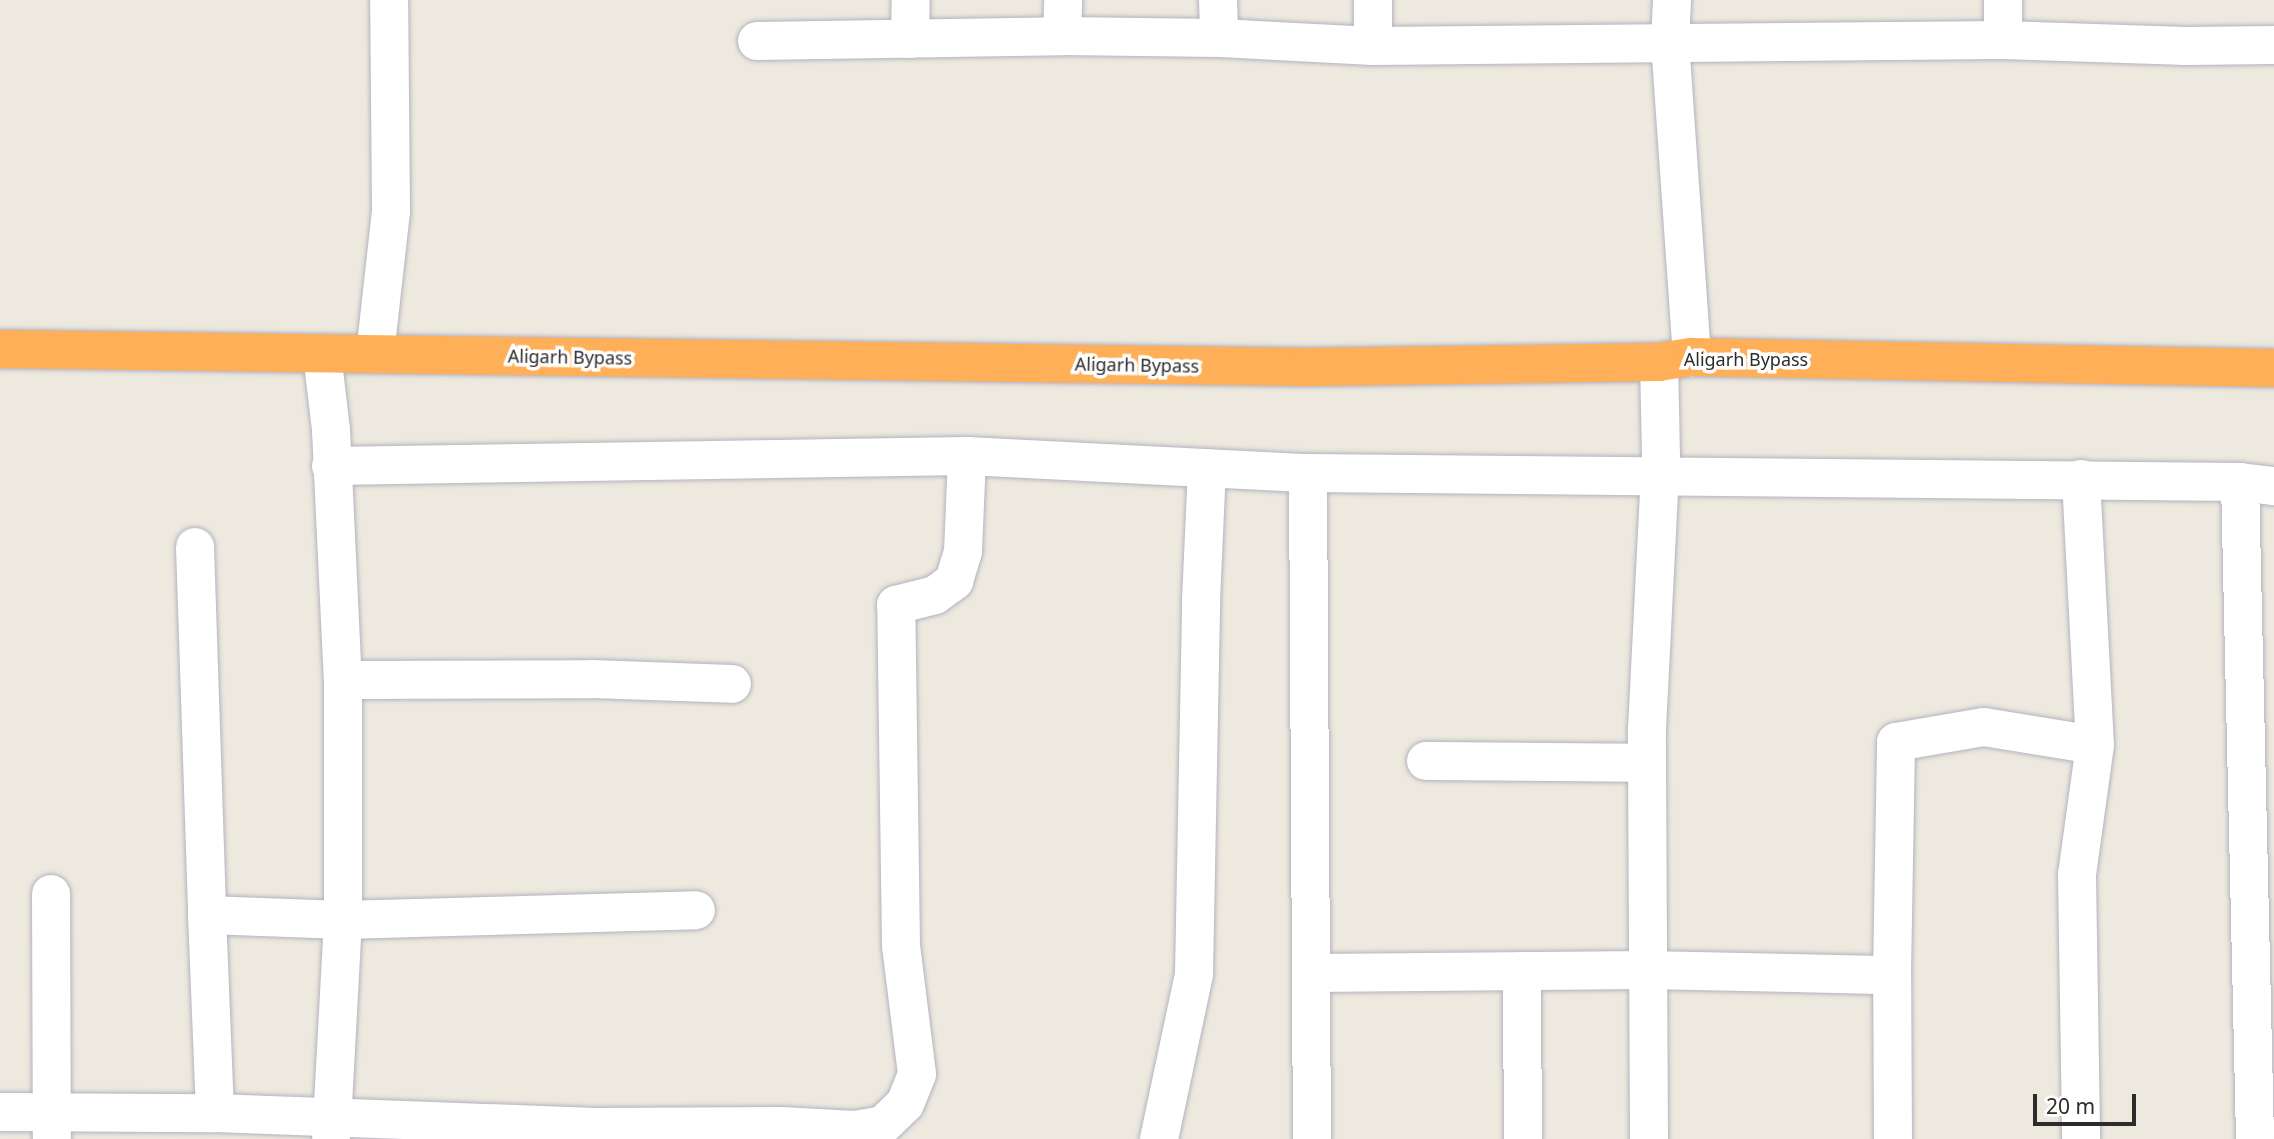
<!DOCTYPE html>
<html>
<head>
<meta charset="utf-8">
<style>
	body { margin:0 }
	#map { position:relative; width:2274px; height:1139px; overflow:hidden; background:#eee9de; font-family:"Noto Sans",sans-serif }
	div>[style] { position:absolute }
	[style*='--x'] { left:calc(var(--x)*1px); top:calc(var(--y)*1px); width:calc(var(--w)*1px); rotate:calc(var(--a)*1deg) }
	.roads { filter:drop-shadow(0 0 2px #b2b3c0) drop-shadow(0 0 2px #b2b3c0) }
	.minor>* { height:38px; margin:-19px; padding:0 19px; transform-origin:19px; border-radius:19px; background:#fff }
	.highway>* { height:38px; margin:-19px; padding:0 19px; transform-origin:19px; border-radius:19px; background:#ffaf58 }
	span { translate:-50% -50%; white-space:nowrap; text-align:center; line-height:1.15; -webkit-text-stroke:7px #fff; paint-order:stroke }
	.street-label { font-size:18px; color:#2c2c2c }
	.scale { position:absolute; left:2033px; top:1094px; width:103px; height:32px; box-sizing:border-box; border:4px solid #2c2c2c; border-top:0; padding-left:9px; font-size:21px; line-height:24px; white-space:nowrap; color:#2c2c2c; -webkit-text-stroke:5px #fff; paint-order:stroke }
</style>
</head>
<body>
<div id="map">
	<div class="roads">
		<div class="minor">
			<div style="--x:1218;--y:0;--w:38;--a:88"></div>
			<div style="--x:1672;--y:0;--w:42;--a:92.7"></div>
			<div style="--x:1670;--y:42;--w:316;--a:86"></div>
			<div style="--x:2003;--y:0;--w:40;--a:90"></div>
			<div style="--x:1062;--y:36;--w:36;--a:-88"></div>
			<div style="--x:910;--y:39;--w:39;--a:-89"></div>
			<div style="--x:757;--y:41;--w:305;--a:-0.9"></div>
			<div style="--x:1062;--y:36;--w:157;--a:0.7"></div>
			<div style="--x:1219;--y:38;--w:154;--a:3"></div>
			<div style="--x:1373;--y:46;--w:630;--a:-0.55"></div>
			<div style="--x:2003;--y:40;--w:183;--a:1.9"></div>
			<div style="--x:2186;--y:46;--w:88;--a:-0.7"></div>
			<div style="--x:1373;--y:46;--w:46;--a:-90"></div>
			<div style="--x:322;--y:354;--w:77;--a:83.2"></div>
			<div style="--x:331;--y:430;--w:250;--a:87.3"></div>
			<div style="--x:343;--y:680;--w:240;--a:90"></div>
			<div style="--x:343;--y:920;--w:219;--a:93.1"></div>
			<div style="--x:375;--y:354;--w:143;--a:-83.6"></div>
			<div style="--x:391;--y:212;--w:212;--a:-90.5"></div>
			<div style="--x:331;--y:466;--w:636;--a:-0.9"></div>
			<div style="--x:967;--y:456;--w:341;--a:2.9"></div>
			<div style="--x:1308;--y:473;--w:932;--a:0.55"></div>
			<div style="--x:2240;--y:482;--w:34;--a:7"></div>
			<div style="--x:1308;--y:473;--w:666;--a:89.66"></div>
			<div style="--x:2081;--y:479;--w:266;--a:87"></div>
			<div style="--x:2095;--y:745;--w:131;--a:97.9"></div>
			<div style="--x:2077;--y:875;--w:264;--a:89.1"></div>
			<div style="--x:2240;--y:482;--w:657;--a:88.69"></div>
			<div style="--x:195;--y:547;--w:368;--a:88.1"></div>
			<div style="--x:343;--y:680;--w:249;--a:-0.2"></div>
			<div style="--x:592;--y:679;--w:140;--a:2"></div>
			<div style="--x:1426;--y:761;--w:221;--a:0.5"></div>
			<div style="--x:51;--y:894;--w:245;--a:89.8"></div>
			<div style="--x:1522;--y:971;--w:168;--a:89.7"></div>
			<div style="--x:1313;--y:973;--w:333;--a:-0.5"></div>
			<div style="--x:1646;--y:970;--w:246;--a:1.2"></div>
			<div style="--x:0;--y:1112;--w:215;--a:0.3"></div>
			<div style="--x:215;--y:1113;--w:380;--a:2.1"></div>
			<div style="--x:595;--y:1127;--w:186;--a:-0.3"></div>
			<div style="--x:781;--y:1126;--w:74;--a:3.1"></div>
			<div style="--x:855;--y:1130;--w:28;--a:-10"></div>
			<div style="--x:883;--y:1125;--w:30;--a:-44"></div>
			<div style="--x:905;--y:1104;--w:32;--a:-68"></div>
			<div style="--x:917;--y:1074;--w:129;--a:-97.1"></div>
			<div style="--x:901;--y:946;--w:341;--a:-90.8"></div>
			<div style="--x:896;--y:605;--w:40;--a:-14.4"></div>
			<div style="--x:935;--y:595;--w:24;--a:-36"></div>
			<div style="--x:954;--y:581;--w:30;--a:-73"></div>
			<div style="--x:963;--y:552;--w:96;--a:-87.6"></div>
			<div style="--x:215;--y:1113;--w:198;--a:-92.3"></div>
			<div style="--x:207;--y:915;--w:136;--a:2.1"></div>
			<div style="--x:343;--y:920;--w:353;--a:-1.6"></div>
			<div style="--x:1159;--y:1139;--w:169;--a:-78"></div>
			<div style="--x:1194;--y:974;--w:374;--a:-88.9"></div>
			<div style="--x:1201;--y:600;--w:132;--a:-87.4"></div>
			<div style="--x:1649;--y:1139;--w:410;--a:-90.3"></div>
			<div style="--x:1647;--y:729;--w:273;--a:-87.1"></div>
			<div style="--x:1661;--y:456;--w:94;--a:-91.2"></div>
			<div style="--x:1893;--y:1139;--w:164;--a:-90.3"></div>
			<div style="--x:1892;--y:975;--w:233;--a:-89"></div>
			<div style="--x:1896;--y:742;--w:89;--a:-9.7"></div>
			<div style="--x:1984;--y:727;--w:112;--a:9.2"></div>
		</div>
		<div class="highway">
			<div style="--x:0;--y:349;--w:1307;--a:0.79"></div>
			<div style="--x:1307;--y:367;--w:352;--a:-0.8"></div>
			<div style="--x:1659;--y:362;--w:33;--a:-9"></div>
			<div style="--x:1692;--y:357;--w:582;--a:1.08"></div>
		</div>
	</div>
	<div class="street-label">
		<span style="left:570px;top:357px;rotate:1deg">Aligarh Bypass</span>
		<span style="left:1746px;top:359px">Aligarh Bypass</span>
		<span style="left:1137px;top:365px;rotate:1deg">Aligarh Bypass</span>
	</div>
	<div class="scale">20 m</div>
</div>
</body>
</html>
